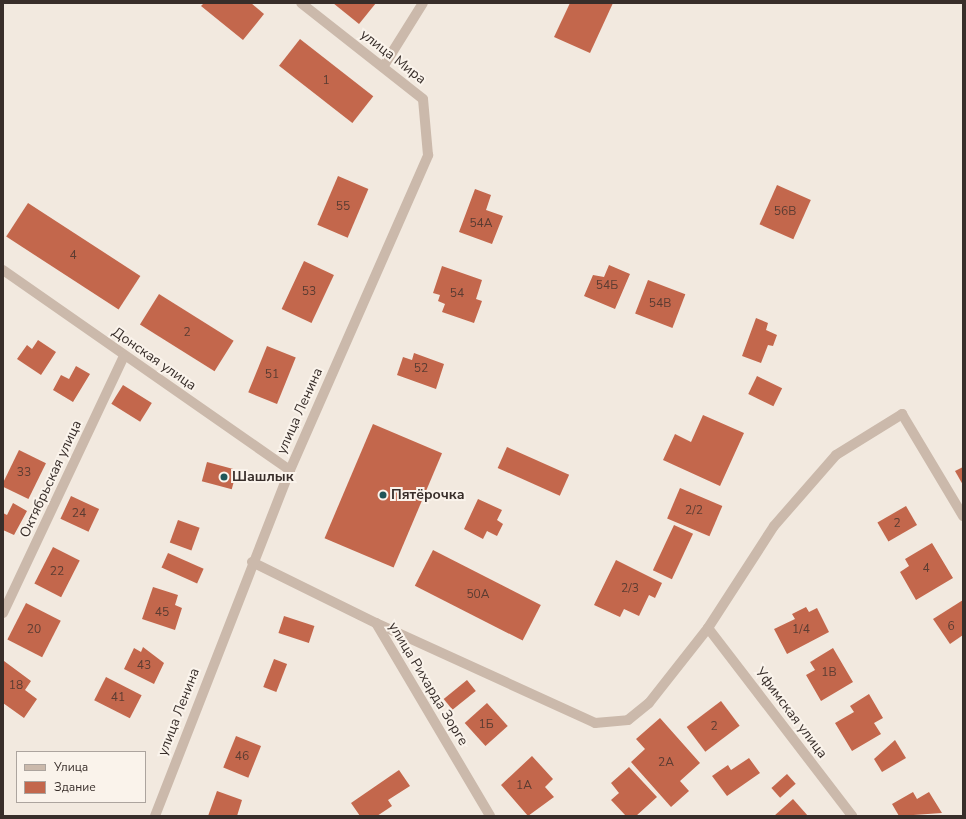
<!DOCTYPE html>
<html>
<head>
<meta charset="utf-8">
<style>
  body { margin:0 }
  #map { position:relative; width:966px; height:819px; overflow:hidden; background:#f2e9df; font-family:"Nunito Sans",sans-serif }
  div>[style] { position:absolute }
  .building>* { inset:0; background:#c3674c; transform-origin:0 0 }
  .minor>* { height:10px; margin:-5px; padding:0 5px; transform-origin:5px; border-radius:5px; background:#cbb9ab }
  .dots>* { width:11px; height:11px; translate:-50% -50%; box-sizing:border-box; border:2px solid #faf3eb; border-radius:50% }
  span { translate:-50% -50%; white-space:nowrap; text-align:center; line-height:1.15; -webkit-text-stroke:4px #faf3eb; paint-order:stroke }
  .number-label { font-size:12px; color:#5b3c32 }
  .number-label span { -webkit-text-stroke-width:0 }
  .street-label { font-size:14px; color:#382e2a }
  .poi-label { font-size:14px; color:#382e2a; font-weight:700 }
  .left { translate:0 -50%; text-align:left }
  .frame { position:absolute; inset:0; border:4px solid #382e2a; pointer-events:none }
  .legend { position:absolute; left:16px; top:751px; width:130px; height:52px; box-sizing:border-box; background:#faf3eb; border:1px solid #aca49e; margin:0; padding:5px 7px; list-style:none; font-size:12px; color:#382e2a }
  .legend li { display:flex; align-items:center; gap:8px; height:20px }
  .legend b { width:20px; border:1px solid #aca49e }
</style>
</head>
<body>
<div id="map">
  <div class="building">
    <i style="clip-path:polygon(204px 3px,251px 3px,264px 14px,243px 40px,201px 6px)"></i>
    <i style="clip-path:polygon(333px 3px,376px 3px,359px 24px)"></i>
    <i style="clip-path:polygon(570px 3px,613px 3px,590px 53px,554px 37px)"></i>
    <i style="left:300px;top:39px;width:93px;height:34px;rotate:38deg"></i>
    <i style="left:338px;top:176px;width:33px;height:53px;rotate:23deg"></i>
    <i style="left:777px;top:185px;width:37px;height:43px;rotate:24deg"></i>
    <i style="clip-path:polygon(475px 189px,491px 195px,486px 210px,503px 216px,492px 244px,459px 232px)"></i>
    <i style="left:28px;top:203px;width:134px;height:40px;rotate:33deg"></i>
    <i style="left:304px;top:261px;width:33px;height:53px;rotate:25deg"></i>
    <i style="clip-path:polygon(609px 265px,630px 274px,615px 309px,584px 296px,593px 275px,604px 277px)"></i>
    <i style="clip-path:polygon(442px 266px,482px 280px,476px 299px,482px 301px,474px 323px,442px 312px,445px 304px,438px 301px,440px 295px,433px 293px)"></i>
    <i style="left:648px;top:280px;width:40px;height:36px;rotate:21deg"></i>
    <i style="left:159px;top:294px;width:88px;height:36px;rotate:32deg"></i>
    <i style="clip-path:polygon(756px 318px,768px 323px,766px 330px,777px 335px,773px 346px,768px 345px,761px 363px,742px 356px)"></i>
    <i style="clip-path:polygon(38px 340px,56px 352px,41px 375px,17px 359px,27px 345px,32px 349px)"></i>
    <i style="left:267px;top:346px;width:31px;height:50px;rotate:22deg"></i>
    <i style="clip-path:polygon(414px 353px,444px 364px,436px 389px,397px 375px,403px 357px,412px 360px)"></i>
    <i style="clip-path:polygon(76px 366px,90px 374px,73px 402px,53px 390px,61px 375px,69px 379px)"></i>
    <i style="left:757px;top:376px;width:28px;height:20px;rotate:26deg"></i>
    <i style="left:123px;top:385px;width:34px;height:22px;rotate:32deg"></i>
    <i style="clip-path:polygon(703px 415px,744px 433px,720px 486px,663px 460px,675px 434px,691px 442px)"></i>
    <i style="left:373px;top:424px;width:75px;height:124px;rotate:23deg"></i>
    <i style="left:507px;top:447px;width:68px;height:23px;rotate:24deg"></i>
    <i style="left:19px;top:450px;width:30px;height:40px;rotate:26deg"></i>
    <i style="left:207px;top:462px;width:31px;height:20px;rotate:15deg"></i>
    <i style="clip-path:polygon(963px 467px,963px 485px,955px 471px)"></i>
    <i style="left:680px;top:488px;width:46px;height:33px;rotate:23deg"></i>
    <i style="left:71px;top:496px;width:31px;height:25px;rotate:25deg"></i>
    <i style="clip-path:polygon(478px 499px,502px 510px,497px 520px,503px 524px,497px 536px,487px 531px,483px 539px,464px 529px)"></i>
    <i style="clip-path:polygon(13px 503px,27px 511px,14px 535px,3px 530px,3px 513px,7px 515px)"></i>
    <i style="left:906px;top:506px;width:22px;height:33px;rotate:60deg"></i>
    <i style="left:178px;top:520px;width:23px;height:24px;rotate:20deg"></i>
    <i style="left:674px;top:525px;width:21px;height:50px;rotate:25deg"></i>
    <i style="clip-path:polygon(932px 543px,953px 578px,916px 600px,900px 572px,909px 566px,905px 559px)"></i>
    <i style="left:53px;top:547px;width:30px;height:41px;rotate:27deg"></i>
    <i style="left:433px;top:550px;width:121px;height:40px;rotate:27deg"></i>
    <i style="left:168px;top:553px;width:39px;height:16px;rotate:24deg"></i>
    <i style="clip-path:polygon(616px 560px,662px 583px,655px 598px,649px 595px,639px 616px,624px 609px,620px 617px,594px 605px)"></i>
    <i style="clip-path:polygon(153px 587px,178px 595px,175px 605px,182px 608px,175px 630px,142px 619px)"></i>
    <i style="clip-path:polygon(963px 600px,963px 635px,950px 644px,933px 619px)"></i>
    <i style="left:26px;top:603px;width:39px;height:41px;rotate:27deg"></i>
    <i style="clip-path:polygon(806px 607px,809px 612px,817px 608px,829px 632px,787px 654px,774px 629px,795px 619px,792px 614px)"></i>
    <i style="left:284px;top:616px;width:32px;height:18px;rotate:18deg"></i>
    <i style="clip-path:polygon(143px 647px,164px 663px,154px 684px,124px 669px,134px 648px,141px 652px)"></i>
    <i style="clip-path:polygon(833px 648px,853px 682px,821px 701px,806px 675px,815px 670px,810px 662px)"></i>
    <i style="left:274px;top:659px;width:14px;height:30px;rotate:21deg"></i>
    <i style="clip-path:polygon(4px 661px,31px 681px,25px 690px,37px 699px,24px 718px,3px 703px)"></i>
    <i style="left:106px;top:677px;width:40px;height:26px;rotate:27deg"></i>
    <i style="left:467px;top:680px;width:14px;height:30px;rotate:51deg"></i>
    <i style="clip-path:polygon(869px 694px,883px 718px,874px 723px,881px 734px,852px 751px,835px 723px,854px 712px,850px 706px)"></i>
    <i style="left:721px;top:701px;width:31px;height:43px;rotate:53deg"></i>
    <i style="left:487px;top:703px;width:31px;height:30px;rotate:48deg"></i>
    <i style="clip-path:polygon(660px 718px,700px 763px,680px 781px,689px 791px,671px 807px,631px 762px,645px 749px,636px 739px)"></i>
    <i style="left:236px;top:736px;width:27px;height:34px;rotate:22deg"></i>
    <i style="clip-path:polygon(895px 740px,906px 758px,882px 772px,874px 759px)"></i>
    <i style="clip-path:polygon(532px 756px,553px 779px,545px 787px,554px 797px,528px 816px,501px 785px)"></i>
    <i style="clip-path:polygon(749px 758px,760px 773px,727px 796px,712px 776px,728px 765px,731px 770px)"></i>
    <i style="clip-path:polygon(629px 767px,657px 797px,636px 816px,626px 816px,611px 800px,619px 793px,611px 783px)"></i>
    <i style="clip-path:polygon(399px 770px,410px 786px,388px 800px,392px 806px,377px 816px,360px 816px,351px 803px)"></i>
    <i style="left:787px;top:774px;width:13px;height:21px;rotate:48deg"></i>
    <i style="clip-path:polygon(217px 791px,242px 800px,237px 816px,208px 816px)"></i>
    <i style="clip-path:polygon(913px 792px,917px 799px,929px 792px,942px 813px,899px 816px,892px 804px)"></i>
    <i style="clip-path:polygon(793px 799px,808px 816px,774px 816px)"></i>
  </div>
  <div class="minor">
    <i style="left:383px;top:67px;width:75px;rotate:-58deg"></i>
    <i style="left:3px;top:270px;width:350px;rotate:34.9deg"></i>
    <i style="left:252px;top:562px;width:138px;rotate:26.2deg"></i>
    <i style="left:376px;top:623px;width:224px;rotate:59.4deg"></i>
    <i style="left:3px;top:613px;width:284px;rotate:-64.8deg"></i>
    <i style="left:376px;top:623px;width:241px;rotate:24.5deg"></i>
    <i style="left:595px;top:723px;width:33px;rotate:-5deg"></i>
    <i style="left:628px;top:720px;width:27px;rotate:-39deg"></i>
    <i style="left:649px;top:703px;width:95px;rotate:-51.8deg"></i>
    <i style="left:708px;top:628px;width:121px;rotate:-57.1deg"></i>
    <i style="left:774px;top:526px;width:94px;rotate:-48.9deg"></i>
    <i style="left:836px;top:455px;width:78px;rotate:-31.8deg"></i>
    <i style="left:902px;top:414px;width:119px;rotate:59.1deg"></i>
    <i style="left:708px;top:628px;width:237px;rotate:52.5deg"></i>
    <i style="left:155px;top:816px;width:371px;rotate:-68.7deg"></i>
    <i style="left:290px;top:470px;width:344px;rotate:-66.3deg"></i>
    <i style="left:428px;top:155px;width:56px;rotate:-95.1deg"></i>
    <i style="left:423px;top:99px;width:155px;rotate:-141.8deg"></i>
  </div>
  <div class="dots">
    <i style="left:224px;top:477px;background:#205659"></i>
    <i style="left:383px;top:495px;background:#205659"></i>
  </div>
  <div class="number-label">
    <span style="left:326px;top:81px">1</span>
    <span style="left:343px;top:207px">55</span>
    <span style="left:785px;top:212px">56В</span>
    <span style="left:481px;top:224px">54А</span>
    <span style="left:73px;top:256px">4</span>
    <span style="left:607px;top:286px">54Б</span>
    <span style="left:309px;top:292px">53</span>
    <span style="left:457px;top:294px">54</span>
    <span style="left:660px;top:304px">54В</span>
    <span style="left:187px;top:333px">2</span>
    <span style="left:421px;top:369px">52</span>
    <span style="left:272px;top:375px">51</span>
    <span style="left:24px;top:473px">33</span>
    <span style="left:694px;top:511px">2/2</span>
    <span style="left:79px;top:514px">24</span>
    <span style="left:897px;top:524px">2</span>
    <span style="left:926px;top:569px">4</span>
    <span style="left:57px;top:572px">22</span>
    <span style="left:630px;top:589px">2/3</span>
    <span style="left:478px;top:595px">50А</span>
    <span style="left:162px;top:613px">45</span>
    <span style="left:951px;top:627px">6</span>
    <span style="left:34px;top:630px">20</span>
    <span style="left:801px;top:630px">1/4</span>
    <span style="left:144px;top:666px">43</span>
    <span style="left:829px;top:673px">1В</span>
    <span style="left:16px;top:686px">18</span>
    <span style="left:118px;top:698px">41</span>
    <span style="left:486px;top:725px">1Б</span>
    <span style="left:714px;top:727px">2</span>
    <span style="left:242px;top:757px">46</span>
    <span style="left:666px;top:763px">2А</span>
    <span style="left:524px;top:786px">1А</span>
  </div>
  <div class="street-label">
    <span style="left:393px;top:57px;rotate:38deg">улица Мира</span>
    <span style="left:154px;top:359px;rotate:35deg">Донская улица</span>
    <span style="left:300px;top:411px;rotate:-66deg">улица Ленина</span>
    <span style="left:51px;top:479px;rotate:-65deg">Октябрьская улица</span>
    <span style="left:428px;top:684px;rotate:59deg">улица Рихарда Зорге</span>
    <span style="left:179px;top:712px;rotate:-69deg">улица Ленина</span>
    <span style="left:791px;top:713px;rotate:53deg">Уфимская улица</span>
  </div>
  <div class="poi-label">
    <span class="left" style="left:232px;top:477px">Шашлык</span>
    <span class="left" style="left:391px;top:495px">Пятёрочка</span>
  </div>
  <div class="frame"></div>
  <ul class="legend">
  <li><b style="height:5px;background:#cbb9ab"></b>Улица</li>
  <li><b style="height:11px;background:#c3674c"></b>Здание</li>
  </ul>
</div>
</body>
</html>
